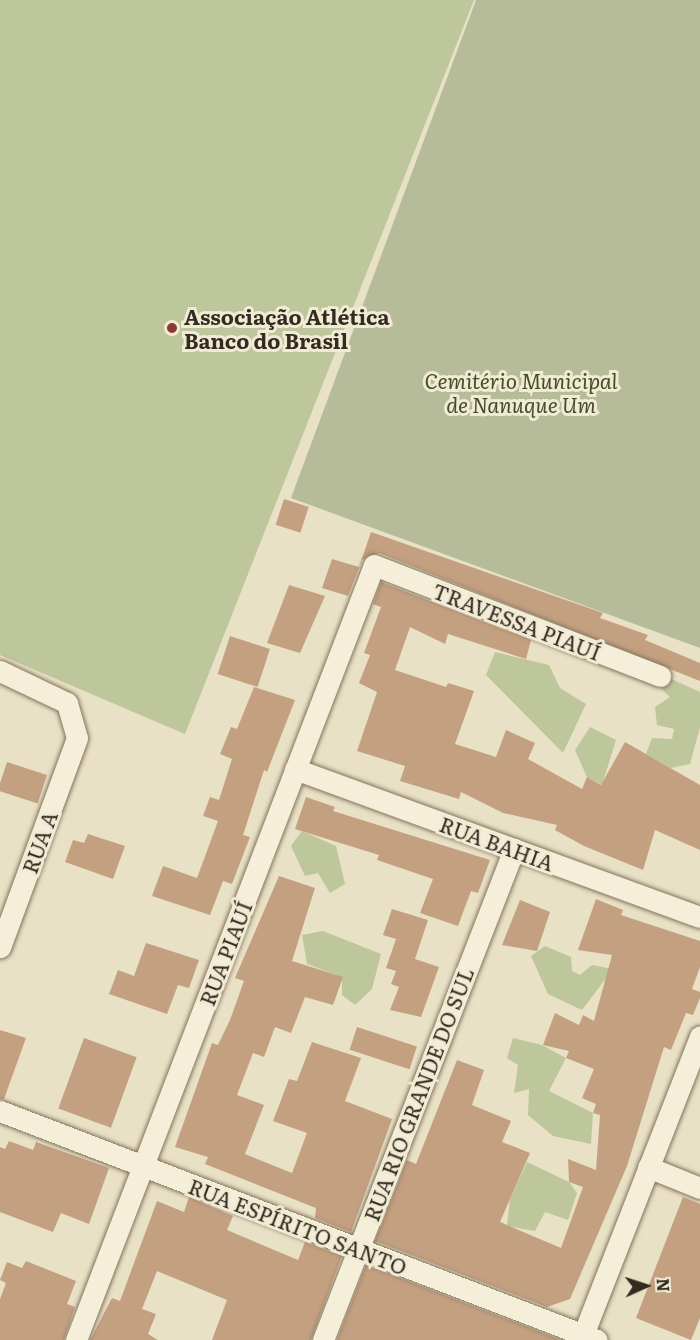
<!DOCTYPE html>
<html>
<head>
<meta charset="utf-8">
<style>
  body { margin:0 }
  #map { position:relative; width:700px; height:1340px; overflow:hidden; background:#e9e1c6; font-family:Literata,serif }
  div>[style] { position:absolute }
  .green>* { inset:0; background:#bec69b }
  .cemetery>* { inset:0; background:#b6bc9a }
  .building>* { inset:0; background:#c3a080; transform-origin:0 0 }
  .roads { filter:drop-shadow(0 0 2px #83745e) drop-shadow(0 0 2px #83745e) }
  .minor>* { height:21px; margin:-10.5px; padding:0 10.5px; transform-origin:10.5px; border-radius:10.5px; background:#f5eed9 }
  .dots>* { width:16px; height:16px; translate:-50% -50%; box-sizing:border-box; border:3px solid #f1ebd5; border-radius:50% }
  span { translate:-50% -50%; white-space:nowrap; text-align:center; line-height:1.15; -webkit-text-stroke:6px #f1ebd5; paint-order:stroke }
  .poi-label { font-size:21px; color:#342b20; font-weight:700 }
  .left { translate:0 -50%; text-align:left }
  .park-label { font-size:21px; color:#434f29; font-style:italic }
  .street-label { font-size:21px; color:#342b20 }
  .north { position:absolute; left:616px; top:1256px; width:60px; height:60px; -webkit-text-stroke:4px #f1ebd5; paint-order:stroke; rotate:87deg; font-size:16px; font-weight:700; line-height:24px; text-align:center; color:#342b20 }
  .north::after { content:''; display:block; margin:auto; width:21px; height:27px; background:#342b20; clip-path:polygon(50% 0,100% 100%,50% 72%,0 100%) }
</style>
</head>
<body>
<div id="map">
  <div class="green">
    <i style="clip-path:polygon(0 0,474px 0,185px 734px,0 655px)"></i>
    <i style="clip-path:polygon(495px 652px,549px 665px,560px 688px,586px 704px,563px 753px,486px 675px)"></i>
    <i style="clip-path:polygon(665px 676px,700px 692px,700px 727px,690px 764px,671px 768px,646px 754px,652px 738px,672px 739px,674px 729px,657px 725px,655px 707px,670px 697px,656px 684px)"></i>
    <i style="clip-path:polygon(590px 727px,616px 740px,602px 785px,587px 777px,575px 750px)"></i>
    <i style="clip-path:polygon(302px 831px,336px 846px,345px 884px,330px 893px,318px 873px,305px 876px,291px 846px)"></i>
    <i style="clip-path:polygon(323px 931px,381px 954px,372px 989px,355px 1005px,342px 995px,342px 977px,307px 964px,302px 935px)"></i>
    <i style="clip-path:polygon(545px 946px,571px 957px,572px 971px,580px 975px,592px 965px,613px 969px,582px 1010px,548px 994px,531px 956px)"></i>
    <i style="clip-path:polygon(513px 1038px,542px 1045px,566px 1058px,549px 1091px,593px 1113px,591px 1144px,553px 1136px,528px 1115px,529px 1089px,514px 1093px,518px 1065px,507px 1058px)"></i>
    <i style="clip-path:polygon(527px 1162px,569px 1182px,577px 1193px,568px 1220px,545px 1212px,535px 1231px,507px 1226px,510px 1199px)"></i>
  </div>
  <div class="cemetery">
    <i style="clip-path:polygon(476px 0,700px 0,700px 648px,291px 498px)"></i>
  </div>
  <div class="building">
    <i style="left:284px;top:499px;width:26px;height:27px;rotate:18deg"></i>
    <i style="clip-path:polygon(371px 532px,603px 613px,600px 618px,648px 635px,645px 640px,700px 663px,700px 681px,379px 553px,362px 560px,348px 596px,322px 588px,332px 559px,359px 567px)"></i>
    <i style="clip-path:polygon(381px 582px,531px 640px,526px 659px,448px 634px,445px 644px,410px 627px,395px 670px,446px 687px,448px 683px,474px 691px,455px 744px,496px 757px,506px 730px,535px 743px,528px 759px,582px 789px,587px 777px,601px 785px,625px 742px,700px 785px,700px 850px,655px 830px,643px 870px,584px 846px,555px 830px,557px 825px,503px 813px,461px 792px,459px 799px,400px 781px,405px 766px,357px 751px,377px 692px,359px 683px,370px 655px,364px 653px,381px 607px,373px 604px)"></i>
    <i style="clip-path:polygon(289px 585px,325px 596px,300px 653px,267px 643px)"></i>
    <i style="left:230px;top:636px;width:42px;height:40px;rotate:18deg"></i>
    <i style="clip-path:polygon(254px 687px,295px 700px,267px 772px,264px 770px,243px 835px,250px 837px,232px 884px,223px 881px,210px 915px,152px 896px,163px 866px,197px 878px,218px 821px,203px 816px,210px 797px,219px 800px,232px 759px,220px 754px,231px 727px,237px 729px)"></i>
    <i style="left:7px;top:762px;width:42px;height:30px;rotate:18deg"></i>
    <i style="clip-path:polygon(306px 797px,335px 807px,333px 811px,490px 860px,478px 893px,471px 891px,458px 926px,420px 913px,433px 879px,377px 860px,379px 855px,295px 829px)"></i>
    <i style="clip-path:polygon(88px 834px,125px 846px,113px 879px,65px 862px,73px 840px,84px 843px)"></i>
    <i style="clip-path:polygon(279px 876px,315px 888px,292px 961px,343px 977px,333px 1005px,305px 997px,291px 1033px,275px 1027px,264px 1057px,253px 1053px,237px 1095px,264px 1105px,245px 1154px,292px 1173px,307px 1133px,273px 1121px,289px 1079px,297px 1081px,312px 1042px,361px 1058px,345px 1101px,392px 1119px,351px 1232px,315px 1218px,316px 1208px,205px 1164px,208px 1157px,175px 1147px,212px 1043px,218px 1045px,230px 1020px,244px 981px,235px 978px)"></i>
    <i style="clip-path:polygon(596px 899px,623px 910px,621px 915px,700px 941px,700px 967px,692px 989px,700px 992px,700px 998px,693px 1015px,686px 1013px,671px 1050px,664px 1047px,627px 1166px,570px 1299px,547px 1307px,375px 1241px,407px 1160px,416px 1164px,457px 1060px,484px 1070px,472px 1105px,511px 1121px,502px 1142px,530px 1153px,500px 1222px,561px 1248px,583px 1187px,569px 1182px,568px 1159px,596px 1170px,600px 1115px,593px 1113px,596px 1104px,582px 1098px,594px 1069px,566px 1058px,569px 1051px,543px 1045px,555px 1013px,579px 1025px,583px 1015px,594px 1021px,612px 955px,578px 950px)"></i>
    <i style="clip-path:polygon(520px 900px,550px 912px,537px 951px,502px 945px)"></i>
    <i style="clip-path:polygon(392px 909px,428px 920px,415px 959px,439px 967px,421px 1017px,390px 1010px,399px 987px,391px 984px,396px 971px,386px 968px,396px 939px,383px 935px)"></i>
    <i style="clip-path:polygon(146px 943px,199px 960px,189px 988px,178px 985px,167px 1014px,109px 994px,118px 970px,134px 976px)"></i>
    <i style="left:357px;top:1027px;width:63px;height:24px;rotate:18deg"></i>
    <i style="clip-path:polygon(0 1030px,26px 1038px,4px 1099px,0 1099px)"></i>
    <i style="left:84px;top:1038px;width:56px;height:75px;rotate:20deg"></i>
    <i style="clip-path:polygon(9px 1141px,33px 1150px,36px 1142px,109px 1168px,89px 1224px,61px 1213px,53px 1232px,0 1212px,0 1147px,5px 1149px)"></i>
    <i style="clip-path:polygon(189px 1197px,233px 1216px,227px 1230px,298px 1260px,305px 1242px,342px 1256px,311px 1340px,212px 1340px,227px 1300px,157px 1271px,142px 1309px,156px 1314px,148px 1334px,158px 1340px,90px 1340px,112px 1298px,120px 1301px,157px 1201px,184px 1212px)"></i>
    <i style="clip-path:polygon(683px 1197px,700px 1204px,700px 1318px,691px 1340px,636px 1318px)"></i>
    <i style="clip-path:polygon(26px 1261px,76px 1281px,67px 1304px,75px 1307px,64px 1340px,0 1340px,0 1299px,6px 1283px,0 1280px,7px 1262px,22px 1268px)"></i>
    <i style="clip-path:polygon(366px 1265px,561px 1340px,337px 1340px)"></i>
  </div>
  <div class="roads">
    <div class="minor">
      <i style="left:0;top:671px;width:74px;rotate:25.5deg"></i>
      <i style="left:67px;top:703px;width:36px;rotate:74deg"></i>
      <i style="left:77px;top:738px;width:223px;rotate:110.2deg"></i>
      <i style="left:295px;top:769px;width:431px;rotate:20.1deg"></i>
      <i style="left:0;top:1111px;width:639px;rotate:20.99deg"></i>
      <i style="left:648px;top:1167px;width:56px;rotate:22deg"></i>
      <i style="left:76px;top:1340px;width:830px;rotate:-68.97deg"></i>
      <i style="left:374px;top:565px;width:307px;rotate:21.2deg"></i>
      <i style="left:323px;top:1340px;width:527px;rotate:-68.74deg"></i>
      <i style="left:581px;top:1340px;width:326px;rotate:-68.6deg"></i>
    </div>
  </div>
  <div class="dots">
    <i style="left:172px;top:328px;background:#8b3a35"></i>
  </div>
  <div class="poi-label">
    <span class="left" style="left:184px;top:328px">Associação Atlética<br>Banco do Brasil</span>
  </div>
  <div class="park-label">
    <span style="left:521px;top:392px">Cemitério Municipal<br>de Nanuque Um</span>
  </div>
  <div class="street-label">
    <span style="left:517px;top:621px;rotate:21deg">TRAVESSA PIAUÍ</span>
    <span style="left:39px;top:842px;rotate:-70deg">RUA A</span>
    <span style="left:497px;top:843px;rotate:20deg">RUA BAHIA</span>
    <span style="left:225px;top:953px;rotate:-69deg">RUA PIAUÍ</span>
    <span style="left:418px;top:1094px;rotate:-69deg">RUA RIO GRANDE DO SUL</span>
    <span style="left:298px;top:1226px;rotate:21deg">RUA ESPÍRITO SANTO</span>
  </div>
  <div class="north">N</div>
</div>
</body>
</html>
